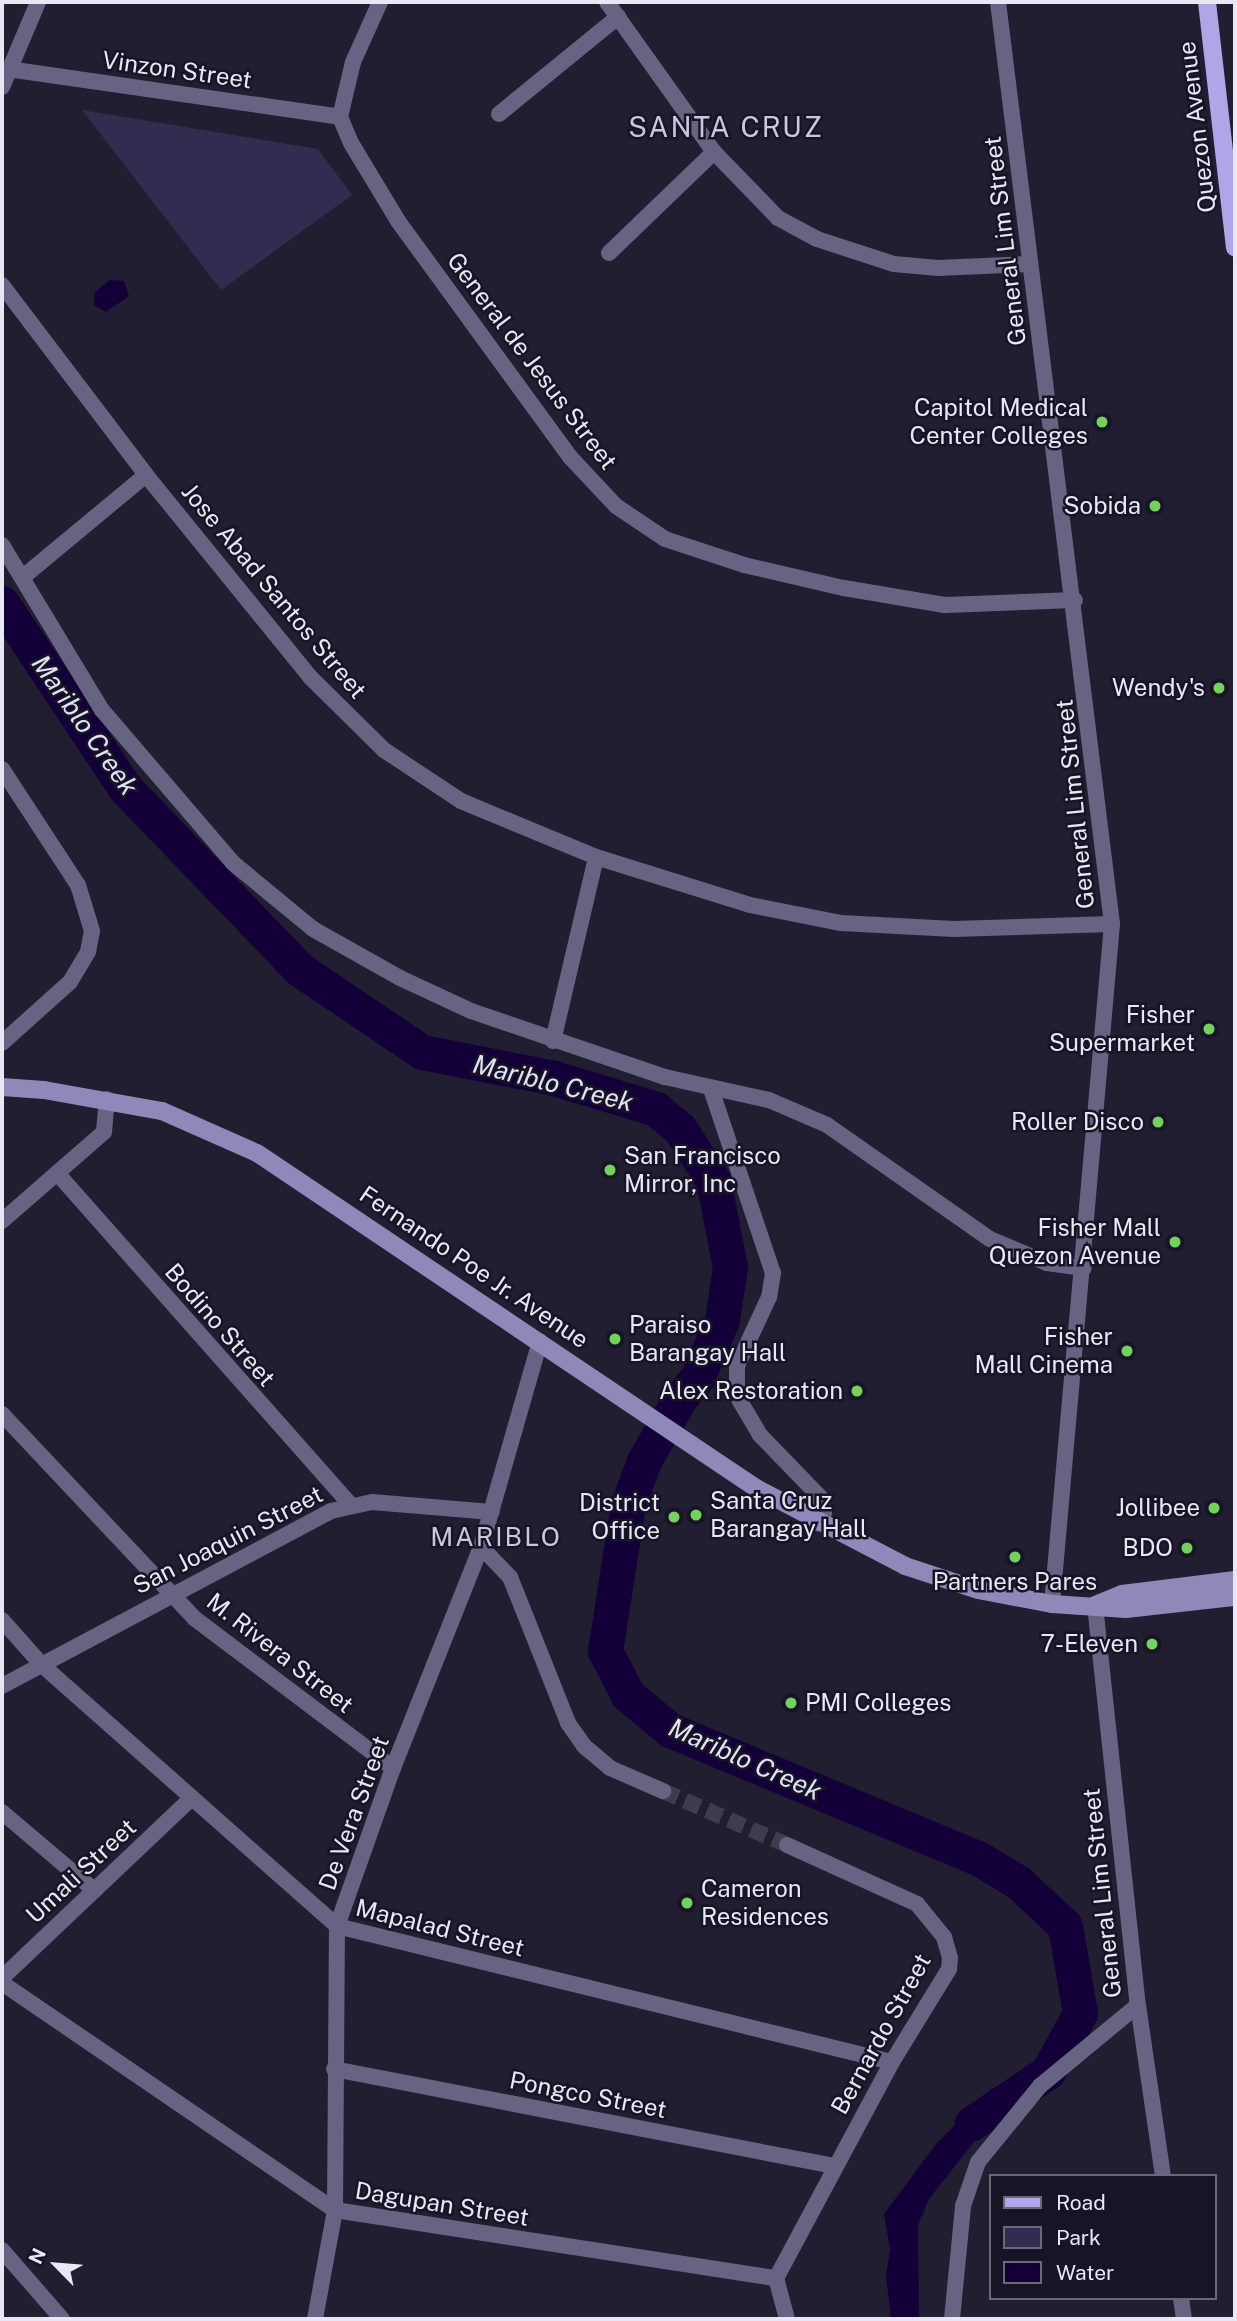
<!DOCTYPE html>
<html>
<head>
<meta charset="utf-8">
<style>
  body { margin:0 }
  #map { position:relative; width:1237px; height:2321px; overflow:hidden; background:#201e30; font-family:"Public Sans",sans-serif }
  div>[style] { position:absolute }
  .green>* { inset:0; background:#322c51 }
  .water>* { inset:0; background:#130039 }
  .river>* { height:35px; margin:-17.5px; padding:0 17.5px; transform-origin:17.5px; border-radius:17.5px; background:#130039 }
  .minor-tunnel>* { height:16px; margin-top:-8px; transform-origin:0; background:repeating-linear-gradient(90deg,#3e3c4d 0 16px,transparent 0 24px) }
  .minor>* { height:16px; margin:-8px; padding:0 8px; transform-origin:8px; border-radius:8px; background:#676382 }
  .secondary>* { height:18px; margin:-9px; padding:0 9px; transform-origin:9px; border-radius:9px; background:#8f89ba }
  .primary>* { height:18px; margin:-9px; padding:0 9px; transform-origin:9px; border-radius:9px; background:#aea6e6 }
  .dots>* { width:19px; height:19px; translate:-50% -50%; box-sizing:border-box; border:4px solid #171426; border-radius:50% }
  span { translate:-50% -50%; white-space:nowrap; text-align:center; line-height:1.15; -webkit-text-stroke:5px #171426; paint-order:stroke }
  .street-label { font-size:24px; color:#e8e7f4 }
  .poi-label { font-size:24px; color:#e8e7f4 }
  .right { translate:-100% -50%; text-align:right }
  .left { translate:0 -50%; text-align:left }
  .water-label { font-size:26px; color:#e3e1f5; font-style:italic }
  .neighbourhood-label { font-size:26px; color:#c9c7e0; letter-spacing:2px }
  .quarter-label { font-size:28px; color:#c9c7e0; letter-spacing:2px }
  .frame { position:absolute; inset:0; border:4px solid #e8e7f4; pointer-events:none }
  .legend { position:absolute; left:989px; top:2174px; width:228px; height:126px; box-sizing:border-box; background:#171426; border:2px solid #6b6878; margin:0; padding:9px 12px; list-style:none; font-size:21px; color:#e8e7f4 }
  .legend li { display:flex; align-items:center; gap:14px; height:35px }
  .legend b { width:35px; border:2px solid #6b6878 }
  .north { position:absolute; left:21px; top:2230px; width:70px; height:70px; -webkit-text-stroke:5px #171426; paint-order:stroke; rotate:295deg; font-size:19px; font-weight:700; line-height:28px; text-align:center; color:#e8e7f4 }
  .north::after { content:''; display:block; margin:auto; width:24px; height:32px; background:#e8e7f4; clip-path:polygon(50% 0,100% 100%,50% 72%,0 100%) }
</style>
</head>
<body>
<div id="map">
  <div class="green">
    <i style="clip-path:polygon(82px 110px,318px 149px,352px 195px,221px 290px)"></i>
  </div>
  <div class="water">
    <i style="clip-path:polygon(110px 280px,124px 281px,129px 296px,106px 312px,94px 305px,95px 292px)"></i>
    <i style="clip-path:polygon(992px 2088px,1015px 2098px,985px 2128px,929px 2199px,918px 2225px,919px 2319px,891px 2319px,886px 2276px,890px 2249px,884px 2214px,936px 2144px)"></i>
  </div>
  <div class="river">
    <i style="left:2px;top:603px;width:222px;rotate:56.4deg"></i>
    <i style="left:125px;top:788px;width:251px;rotate:46.1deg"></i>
    <i style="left:299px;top:969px;width:148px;rotate:34deg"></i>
    <i style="left:422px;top:1052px;width:135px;rotate:11.1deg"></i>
    <i style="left:554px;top:1078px;width:107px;rotate:16.9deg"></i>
    <i style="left:656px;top:1109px;width:31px;rotate:40deg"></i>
    <i style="left:680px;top:1129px;width:61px;rotate:57.1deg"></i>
    <i style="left:713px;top:1180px;width:89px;rotate:78.9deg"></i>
    <i style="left:730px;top:1267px;width:54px;rotate:98.6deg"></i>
    <i style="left:722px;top:1320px;width:63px;rotate:113.3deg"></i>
    <i style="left:697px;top:1378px;width:26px;rotate:130deg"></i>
    <i style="left:680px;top:1398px;width:73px;rotate:119.7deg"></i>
    <i style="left:644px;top:1461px;width:46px;rotate:110.4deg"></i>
    <i style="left:628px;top:1504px;width:149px;rotate:98.9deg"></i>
    <i style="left:605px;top:1651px;width:50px;rotate:62.4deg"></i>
    <i style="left:628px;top:1695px;width:55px;rotate:39.8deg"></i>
    <i style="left:670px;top:1730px;width:334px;rotate:22.6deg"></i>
    <i style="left:978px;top:1858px;width:47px;rotate:31deg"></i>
    <i style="left:1018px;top:1882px;width:64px;rotate:43.1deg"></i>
    <i style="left:1065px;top:1926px;width:88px;rotate:80.2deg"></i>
    <i style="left:1080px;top:2013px;width:67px;rotate:118.5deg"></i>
    <i style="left:1048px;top:2072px;width:92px;rotate:146.1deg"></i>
  </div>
  <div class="minor-tunnel">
    <i style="left:663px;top:1791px;width:135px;rotate:23.5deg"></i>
  </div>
  <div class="minor">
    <i style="left:380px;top:2px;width:66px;rotate:114.2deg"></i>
    <i style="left:353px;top:62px;width:57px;rotate:103.3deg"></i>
    <i style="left:340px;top:117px;width:28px;rotate:67deg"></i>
    <i style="left:351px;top:143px;width:91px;rotate:58.9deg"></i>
    <i style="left:398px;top:221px;width:293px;rotate:53.9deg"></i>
    <i style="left:571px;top:458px;width:66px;rotate:46.8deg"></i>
    <i style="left:616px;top:506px;width:59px;rotate:34deg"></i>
    <i style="left:665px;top:539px;width:83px;rotate:18.2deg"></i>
    <i style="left:744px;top:565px;width:103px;rotate:13deg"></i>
    <i style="left:844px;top:588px;width:102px;rotate:9.6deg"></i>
    <i style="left:945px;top:605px;width:130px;rotate:-2.2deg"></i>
    <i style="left:607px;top:2px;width:184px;rotate:54.5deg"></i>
    <i style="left:714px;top:152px;width:92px;rotate:45.9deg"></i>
    <i style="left:778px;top:218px;width:44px;rotate:28.3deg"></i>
    <i style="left:817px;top:239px;width:81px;rotate:18deg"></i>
    <i style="left:894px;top:264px;width:44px;rotate:5.2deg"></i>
    <i style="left:938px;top:268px;width:92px;rotate:-2.5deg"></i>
    <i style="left:998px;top:2px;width:929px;rotate:82.95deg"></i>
    <i style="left:1112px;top:924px;width:683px;rotate:95.04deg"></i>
    <i style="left:8px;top:69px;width:335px;rotate:8.2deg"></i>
    <i style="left:2px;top:87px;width:92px;rotate:-67deg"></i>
    <i style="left:499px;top:114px;width:154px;rotate:-39.2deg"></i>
    <i style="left:609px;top:253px;width:146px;rotate:-43.9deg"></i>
    <i style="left:2px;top:285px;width:238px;rotate:52.8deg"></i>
    <i style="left:146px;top:475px;width:260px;rotate:50.9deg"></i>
    <i style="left:310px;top:677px;width:104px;rotate:44.6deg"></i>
    <i style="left:384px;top:750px;width:92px;rotate:33.5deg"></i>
    <i style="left:461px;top:801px;width:146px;rotate:22.5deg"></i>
    <i style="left:596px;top:857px;width:161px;rotate:17.3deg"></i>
    <i style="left:750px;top:905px;width:93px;rotate:11.2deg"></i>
    <i style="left:841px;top:923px;width:113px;rotate:3deg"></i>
    <i style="left:954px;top:929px;width:158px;rotate:-1.8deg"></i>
    <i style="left:2px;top:545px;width:193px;rotate:58.8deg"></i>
    <i style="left:102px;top:710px;width:201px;rotate:49.4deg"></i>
    <i style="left:233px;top:863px;width:104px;rotate:39.5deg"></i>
    <i style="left:313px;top:929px;width:100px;rotate:29.4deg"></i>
    <i style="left:400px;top:978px;width:78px;rotate:24.9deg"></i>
    <i style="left:471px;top:1011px;width:205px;rotate:18.8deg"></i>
    <i style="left:665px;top:1077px;width:107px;rotate:12.5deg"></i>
    <i style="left:769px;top:1100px;width:63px;rotate:23.3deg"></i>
    <i style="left:827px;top:1125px;width:199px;rotate:35deg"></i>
    <i style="left:990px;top:1239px;width:62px;rotate:22.8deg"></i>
    <i style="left:1047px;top:1263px;width:37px;rotate:8deg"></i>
    <i style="left:23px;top:577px;width:160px;rotate:-39.7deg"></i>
    <i style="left:2px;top:769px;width:139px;rotate:56.8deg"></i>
    <i style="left:78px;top:885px;width:48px;rotate:73.1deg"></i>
    <i style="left:92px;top:931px;width:21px;rotate:101deg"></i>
    <i style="left:88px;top:952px;width:35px;rotate:121deg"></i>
    <i style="left:70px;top:982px;width:91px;rotate:138.1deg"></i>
    <i style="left:553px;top:1041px;width:189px;rotate:-76.8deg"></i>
    <i style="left:711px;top:1089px;width:194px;rotate:71.4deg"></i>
    <i style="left:773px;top:1273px;width:24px;rotate:99deg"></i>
    <i style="left:769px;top:1297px;width:76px;rotate:114.9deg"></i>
    <i style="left:737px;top:1366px;width:30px;rotate:90deg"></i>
    <i style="left:737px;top:1396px;width:45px;rotate:59.5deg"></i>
    <i style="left:760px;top:1435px;width:86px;rotate:45.9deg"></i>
    <i style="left:820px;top:1497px;width:16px;rotate:75deg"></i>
    <i style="left:824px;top:1512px;width:13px;rotate:119deg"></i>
    <i style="left:57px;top:1173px;width:443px;rotate:48.5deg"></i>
    <i style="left:2px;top:1221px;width:135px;rotate:-41.1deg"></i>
    <i style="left:104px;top:1132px;width:33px;rotate:-85deg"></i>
    <i style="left:2px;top:1414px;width:280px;rotate:46.7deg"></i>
    <i style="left:194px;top:1618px;width:249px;rotate:37deg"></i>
    <i style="left:481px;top:1547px;width:42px;rotate:46deg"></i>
    <i style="left:510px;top:1577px;width:157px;rotate:68.3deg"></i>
    <i style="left:568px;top:1723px;width:28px;rotate:55deg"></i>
    <i style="left:584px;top:1746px;width:34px;rotate:40deg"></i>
    <i style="left:610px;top:1768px;width:58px;rotate:23.5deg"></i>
    <i style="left:1095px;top:1605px;width:402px;rotate:83.9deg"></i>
    <i style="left:1138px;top:2005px;width:173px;rotate:81.7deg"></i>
    <i style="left:2px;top:1620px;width:60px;rotate:48.4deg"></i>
    <i style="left:42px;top:1665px;width:394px;rotate:41.5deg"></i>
    <i style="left:337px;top:1926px;width:571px;rotate:13.77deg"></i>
    <i style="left:2px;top:1686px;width:373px;rotate:-28deg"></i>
    <i style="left:331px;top:1511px;width:42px;rotate:-12.4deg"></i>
    <i style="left:372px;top:1502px;width:120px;rotate:4.8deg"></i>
    <i style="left:2px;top:1812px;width:121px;rotate:40.3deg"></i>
    <i style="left:787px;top:1845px;width:143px;rotate:24.4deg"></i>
    <i style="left:917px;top:1904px;width:43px;rotate:50.7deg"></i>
    <i style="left:944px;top:1937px;width:22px;rotate:74deg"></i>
    <i style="left:950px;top:1958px;width:11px;rotate:95deg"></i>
    <i style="left:949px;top:1969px;width:109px;rotate:121.5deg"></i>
    <i style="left:892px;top:2062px;width:245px;rotate:118.2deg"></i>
    <i style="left:776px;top:2278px;width:42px;rotate:75deg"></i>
    <i style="left:2px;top:1978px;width:262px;rotate:-43.5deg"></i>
    <i style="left:2px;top:1983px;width:403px;rotate:34.3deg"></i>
    <i style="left:335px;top:2210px;width:446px;rotate:8.8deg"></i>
    <i style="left:334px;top:2069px;width:509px;rotate:10.98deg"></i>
    <i style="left:2px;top:2250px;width:91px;rotate:49deg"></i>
    <i style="left:1181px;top:2298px;width:21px;rotate:82deg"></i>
    <i style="left:315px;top:2319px;width:111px;rotate:-79.6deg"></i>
    <i style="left:335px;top:2210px;width:284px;rotate:-89.6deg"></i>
    <i style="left:337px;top:1926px;width:168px;rotate:-70.5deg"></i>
    <i style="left:393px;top:1768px;width:238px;rotate:-68.3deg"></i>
    <i style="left:481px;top:1547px;width:214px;rotate:-74deg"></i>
    <i style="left:952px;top:2319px;width:114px;rotate:-84.4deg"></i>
    <i style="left:963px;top:2206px;width:46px;rotate:-71.2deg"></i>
    <i style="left:978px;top:2162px;width:98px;rotate:-50.8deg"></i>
    <i style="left:1040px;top:2086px;width:127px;rotate:-39.6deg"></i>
  </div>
  <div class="secondary">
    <i style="left:2px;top:1087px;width:42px;rotate:4.1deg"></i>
    <i style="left:44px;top:1090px;width:120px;rotate:10.1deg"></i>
    <i style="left:162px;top:1111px;width:104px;rotate:23.9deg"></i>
    <i style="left:257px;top:1153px;width:601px;rotate:33.88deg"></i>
    <i style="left:756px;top:1488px;width:168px;rotate:27.6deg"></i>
    <i style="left:905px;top:1566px;width:77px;rotate:18.2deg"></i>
    <i style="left:978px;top:1590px;width:75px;rotate:10.7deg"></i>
    <i style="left:1052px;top:1604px;width:74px;rotate:3.9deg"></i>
    <i style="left:1126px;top:1609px;width:110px;rotate:-6.3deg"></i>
    <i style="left:1095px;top:1605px;width:29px;rotate:-22deg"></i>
    <i style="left:1122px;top:1594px;width:114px;rotate:-7.1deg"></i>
  </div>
  <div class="primary">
    <i style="left:1207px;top:2px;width:247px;rotate:83.5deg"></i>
  </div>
  <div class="dots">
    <i style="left:1102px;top:422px;background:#74d25c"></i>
    <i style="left:1155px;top:506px;background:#74d25c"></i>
    <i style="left:1219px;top:688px;background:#74d25c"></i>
    <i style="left:1209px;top:1029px;background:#74d25c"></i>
    <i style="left:1158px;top:1122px;background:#74d25c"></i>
    <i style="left:610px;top:1170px;background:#74d25c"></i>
    <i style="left:1175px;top:1242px;background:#74d25c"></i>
    <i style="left:615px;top:1339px;background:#74d25c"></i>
    <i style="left:1127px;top:1351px;background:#74d25c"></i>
    <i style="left:857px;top:1391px;background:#74d25c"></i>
    <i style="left:1214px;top:1508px;background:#74d25c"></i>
    <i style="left:696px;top:1515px;background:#74d25c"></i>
    <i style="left:674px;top:1517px;background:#74d25c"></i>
    <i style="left:1187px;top:1548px;background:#74d25c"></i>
    <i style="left:1015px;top:1557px;background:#74d25c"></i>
    <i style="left:1152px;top:1644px;background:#74d25c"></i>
    <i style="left:791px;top:1703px;background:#74d25c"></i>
    <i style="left:687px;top:1903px;background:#74d25c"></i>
  </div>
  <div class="street-label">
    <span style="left:177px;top:70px;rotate:8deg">Vinzon Street</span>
    <span style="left:1197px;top:127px;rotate:-97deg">Quezon Avenue</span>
    <span style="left:1005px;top:241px;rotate:-97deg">General Lim Street</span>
    <span style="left:532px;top:361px;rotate:53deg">General de Jesus Street</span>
    <span style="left:274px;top:591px;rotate:50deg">Jose Abad Santos Street</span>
    <span style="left:1075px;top:804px;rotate:-96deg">General Lim Street</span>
    <span style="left:474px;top:1267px;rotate:34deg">Fernando Poe Jr. Avenue</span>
    <span style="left:220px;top:1325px;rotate:49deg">Bodino Street</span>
    <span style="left:228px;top:1540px;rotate:-27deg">San Joaquin Street</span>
    <span style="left:280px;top:1653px;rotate:38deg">M. Rivera Street</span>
    <span style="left:354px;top:1813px;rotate:-70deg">De Vera Street</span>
    <span style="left:81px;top:1871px;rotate:-43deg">Umali Street</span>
    <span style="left:1102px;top:1893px;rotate:-96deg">General Lim Street</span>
    <span style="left:440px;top:1928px;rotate:14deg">Mapalad Street</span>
    <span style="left:881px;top:2034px;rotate:-61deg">Bernardo Street</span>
    <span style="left:588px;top:2095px;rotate:11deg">Pongco Street</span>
    <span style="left:442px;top:2204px;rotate:9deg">Dagupan Street</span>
  </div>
  <div class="poi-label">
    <span class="right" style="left:1088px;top:422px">Capitol Medical<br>Center Colleges</span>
    <span class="right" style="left:1141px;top:506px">Sobida</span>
    <span class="right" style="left:1205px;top:688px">Wendy's</span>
    <span class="right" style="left:1195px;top:1029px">Fisher<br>Supermarket</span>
    <span class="right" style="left:1144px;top:1122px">Roller Disco</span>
    <span class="left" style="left:624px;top:1170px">San Francisco<br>Mirror, Inc</span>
    <span class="right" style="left:1161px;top:1242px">Fisher Mall<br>Quezon Avenue</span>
    <span class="left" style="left:629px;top:1339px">Paraiso<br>Barangay Hall</span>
    <span class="right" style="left:1113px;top:1351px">Fisher<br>Mall Cinema</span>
    <span class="right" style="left:843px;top:1391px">Alex Restoration</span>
    <span class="left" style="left:710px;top:1515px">Santa Cruz<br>Barangay Hall</span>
    <span class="right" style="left:660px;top:1517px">District<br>Office</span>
    <span class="right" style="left:1200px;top:1508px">Jollibee</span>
    <span class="right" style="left:1173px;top:1548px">BDO</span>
    <span style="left:1015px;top:1582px">Partners Pares</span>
    <span class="right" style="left:1138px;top:1644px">7-Eleven</span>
    <span class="left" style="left:805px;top:1703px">PMI Colleges</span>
    <span class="left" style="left:701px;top:1903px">Cameron<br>Residences</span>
  </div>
  <div class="water-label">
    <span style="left:85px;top:725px;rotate:55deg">Mariblo Creek</span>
    <span style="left:553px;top:1083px;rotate:14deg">Mariblo Creek</span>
    <span style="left:745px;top:1759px;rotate:24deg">Mariblo Creek</span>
  </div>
  <div class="neighbourhood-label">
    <span style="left:496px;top:1537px">MARIBLO</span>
  </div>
  <div class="quarter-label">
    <span style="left:726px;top:127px">SANTA CRUZ</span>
  </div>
  <div class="frame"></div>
  <ul class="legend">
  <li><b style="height:9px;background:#aea6e6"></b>Road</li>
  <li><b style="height:19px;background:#322c51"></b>Park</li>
  <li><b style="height:19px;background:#130039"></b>Water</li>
  </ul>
  <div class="north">N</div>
</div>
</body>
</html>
